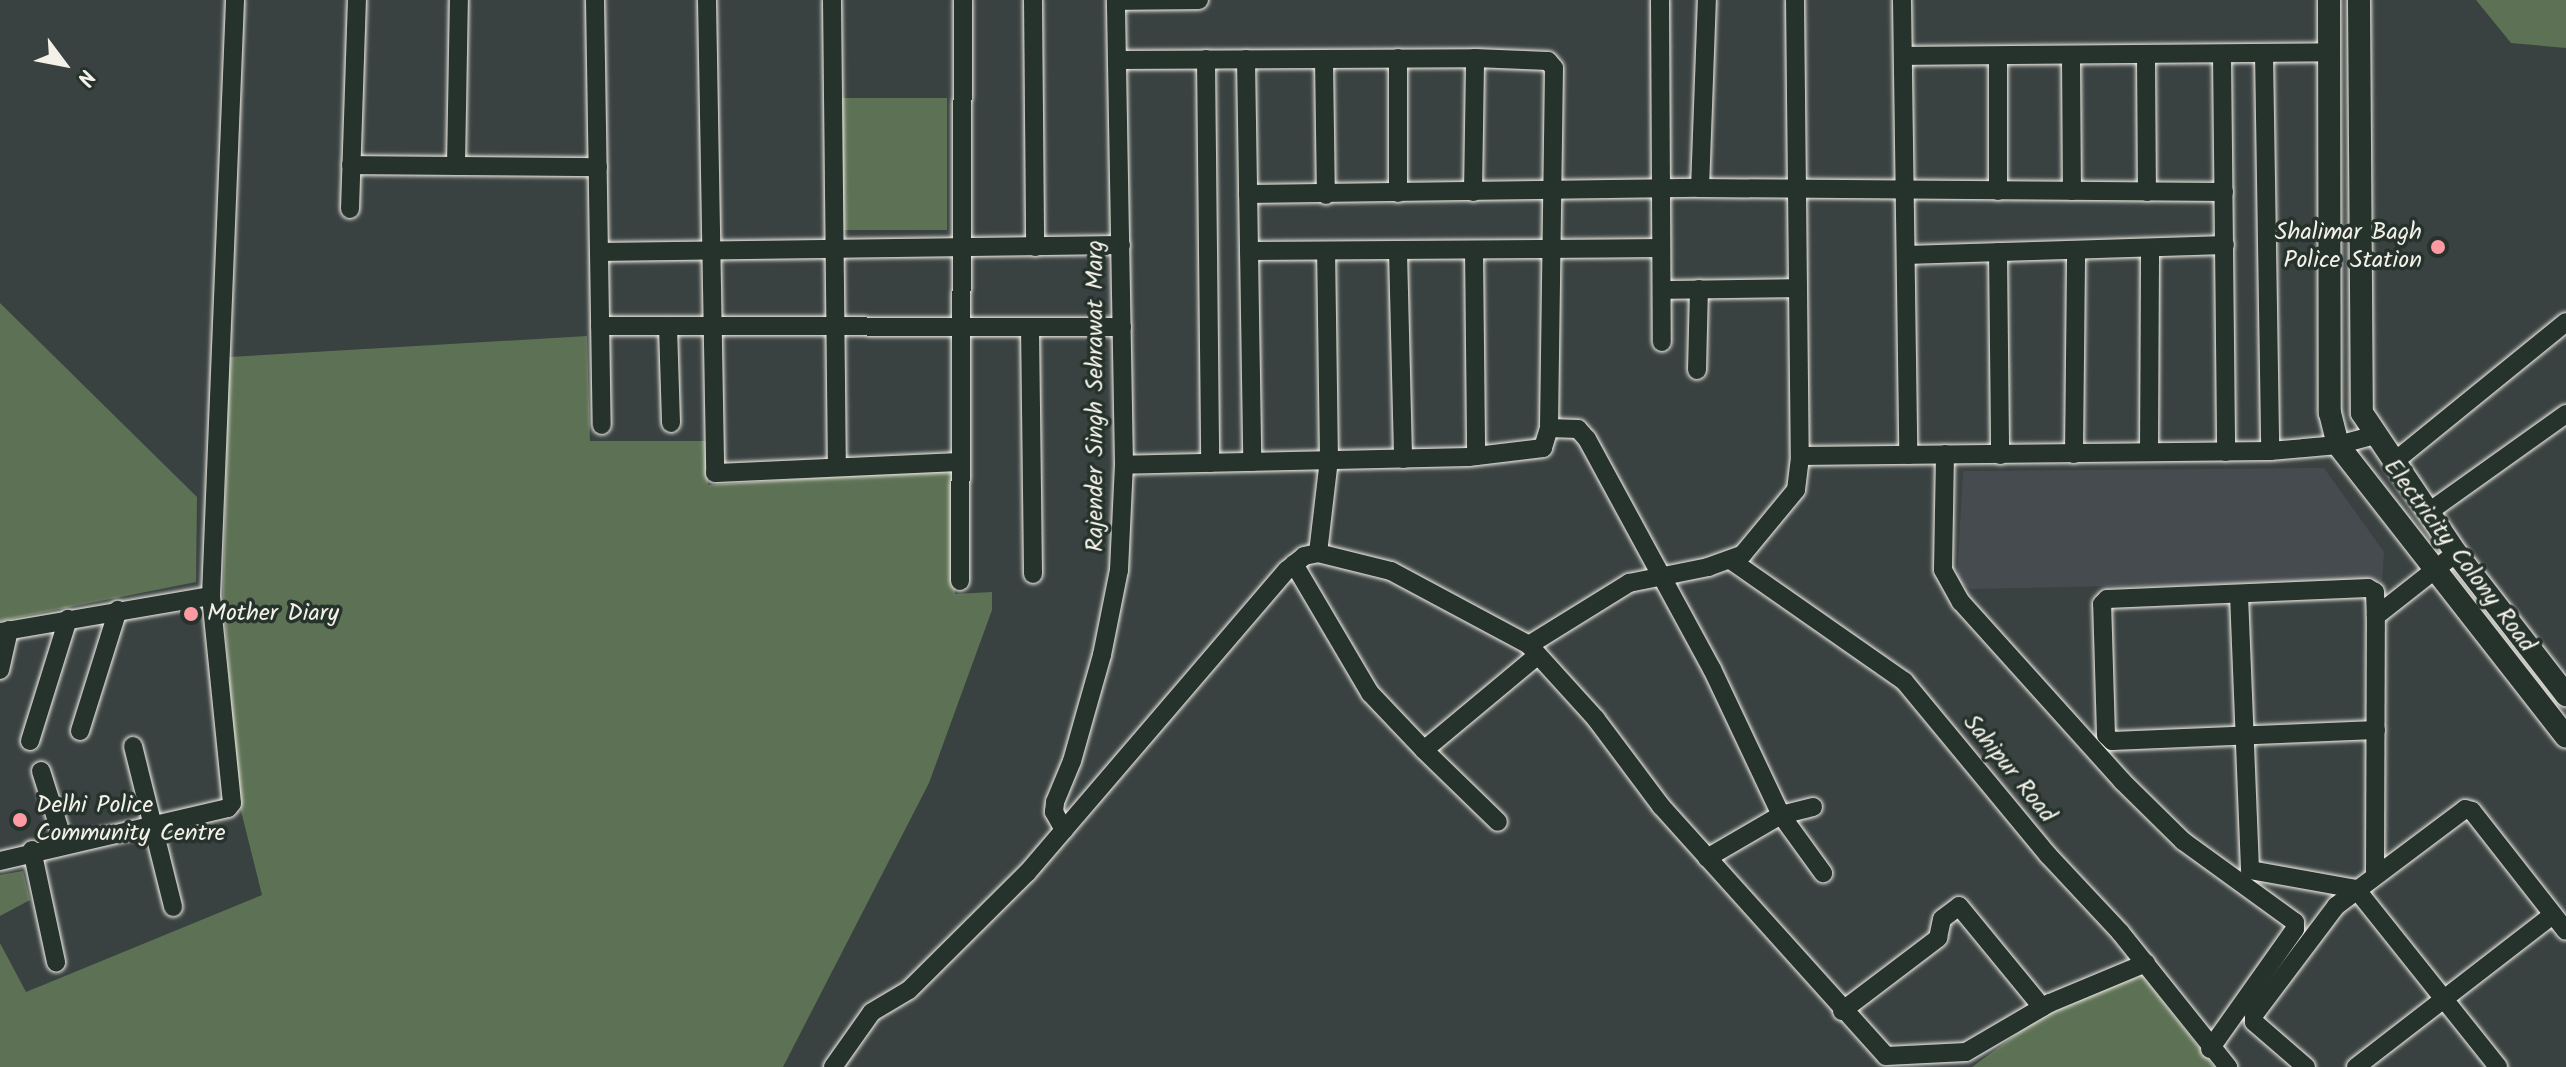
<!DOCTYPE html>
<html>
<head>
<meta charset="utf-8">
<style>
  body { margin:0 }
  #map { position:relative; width:2566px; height:1067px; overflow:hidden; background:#394141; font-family:Kalam,sans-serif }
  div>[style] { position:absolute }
  .built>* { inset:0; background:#464b4f }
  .green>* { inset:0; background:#5d7154; transform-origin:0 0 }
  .roads { filter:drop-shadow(0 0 2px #f4f1e8) drop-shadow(0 0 2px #f4f1e8) }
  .minor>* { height:18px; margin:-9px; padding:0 9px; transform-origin:9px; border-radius:9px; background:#26332d }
  .tertiary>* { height:22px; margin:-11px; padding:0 11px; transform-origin:11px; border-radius:11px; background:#26332d }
  .dots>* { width:22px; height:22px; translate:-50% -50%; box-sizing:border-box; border:4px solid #26332d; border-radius:50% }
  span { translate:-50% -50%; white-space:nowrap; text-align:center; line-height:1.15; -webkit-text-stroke:7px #26332d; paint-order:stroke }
  .poi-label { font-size:24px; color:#f4f1e8 }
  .right { translate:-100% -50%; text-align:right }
  .left { translate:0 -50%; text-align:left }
  .street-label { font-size:24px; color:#f4f1e8 }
  .north { position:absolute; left:24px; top:24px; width:80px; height:80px; -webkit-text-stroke:6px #26332d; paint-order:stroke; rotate:122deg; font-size:22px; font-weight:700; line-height:32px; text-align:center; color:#f4f1e8 }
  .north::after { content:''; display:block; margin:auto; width:28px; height:36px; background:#f4f1e8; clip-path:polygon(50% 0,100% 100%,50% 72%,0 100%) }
</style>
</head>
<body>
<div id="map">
  <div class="built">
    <i style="clip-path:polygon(2324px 468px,2384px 552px,2382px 581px,1971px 589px,1957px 581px,1963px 471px)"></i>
  </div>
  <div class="green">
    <i style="clip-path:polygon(2476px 0,2566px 0,2566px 48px,2511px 43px)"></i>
    <i style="left:947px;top:98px;width:132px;height:106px;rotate:90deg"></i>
    <i style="clip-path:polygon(0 303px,197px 497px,196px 582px,0 621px)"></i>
    <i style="clip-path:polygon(587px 336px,590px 441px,709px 441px,708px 485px,952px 469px,955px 594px,992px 592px,992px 610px,929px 783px,783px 1067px,0 1067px,0 943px,26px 992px,262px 895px,238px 799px,223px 595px,229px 357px)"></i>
    <i style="clip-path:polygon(23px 871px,30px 900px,0 916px,0 875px)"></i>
    <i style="clip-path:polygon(2141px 974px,2214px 1067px,1972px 1067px,2047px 1012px)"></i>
  </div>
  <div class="roads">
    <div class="minor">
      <i style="left:595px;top:0;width:425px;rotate:89.1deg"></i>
      <i style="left:707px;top:0;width:473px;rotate:89deg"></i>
      <i style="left:715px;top:473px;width:246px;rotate:-2.6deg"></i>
      <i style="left:832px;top:0;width:467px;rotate:89.4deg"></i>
      <i style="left:1033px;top:0;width:247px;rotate:89.5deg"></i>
      <i style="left:1660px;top:0;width:342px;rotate:89.7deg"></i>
      <i style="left:1795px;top:0;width:456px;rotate:89.4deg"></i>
      <i style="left:1800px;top:456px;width:470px;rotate:-0.6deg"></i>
      <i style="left:2270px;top:451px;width:68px;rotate:-5deg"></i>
      <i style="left:2338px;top:445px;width:38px;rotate:-15deg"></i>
      <i style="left:1902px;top:0;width:455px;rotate:89.2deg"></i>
      <i style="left:1116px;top:1px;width:83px;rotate:-0.7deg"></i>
      <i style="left:2264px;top:53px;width:398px;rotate:89.1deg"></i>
      <i style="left:2222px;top:55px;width:397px;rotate:89.4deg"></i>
      <i style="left:1903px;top:56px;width:426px;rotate:-0.5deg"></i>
      <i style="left:2146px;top:56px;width:136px;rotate:89.6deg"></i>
      <i style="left:1998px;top:57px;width:134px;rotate:90deg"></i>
      <i style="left:2071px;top:57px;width:134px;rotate:89.6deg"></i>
      <i style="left:1206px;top:59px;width:404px;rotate:89.4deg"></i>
      <i style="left:1246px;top:59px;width:403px;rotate:89.1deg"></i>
      <i style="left:1324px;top:59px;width:136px;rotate:89.2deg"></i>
      <i style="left:1117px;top:60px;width:358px;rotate:-0.3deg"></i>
      <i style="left:1475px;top:58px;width:73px;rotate:2.4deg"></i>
      <i style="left:1548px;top:61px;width:9px;rotate:49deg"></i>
      <i style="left:1554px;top:68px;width:360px;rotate:90.8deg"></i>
      <i style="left:1549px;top:428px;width:21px;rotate:107deg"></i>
      <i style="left:1543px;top:448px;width:75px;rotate:173.1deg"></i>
      <i style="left:1469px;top:457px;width:345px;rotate:178.7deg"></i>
      <i style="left:351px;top:165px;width:247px;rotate:0.5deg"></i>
      <i style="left:456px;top:166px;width:166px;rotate:-89deg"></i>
      <i style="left:1700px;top:188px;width:188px;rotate:-87.9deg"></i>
      <i style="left:1473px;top:192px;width:134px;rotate:-89.1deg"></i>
      <i style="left:1398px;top:193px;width:135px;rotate:-90deg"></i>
      <i style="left:1248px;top:194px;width:452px;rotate:-0.8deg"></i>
      <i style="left:1700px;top:188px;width:524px;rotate:0.44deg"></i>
      <i style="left:350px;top:209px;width:209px;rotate:-88.1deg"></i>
      <i style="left:1474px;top:250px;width:206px;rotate:89.4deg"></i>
      <i style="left:1249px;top:251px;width:412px;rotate:-0.4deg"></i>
      <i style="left:1398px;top:251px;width:208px;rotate:88.6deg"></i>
      <i style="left:599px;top:252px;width:522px;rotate:-0.77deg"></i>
      <i style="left:1998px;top:252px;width:203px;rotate:89.4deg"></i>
      <i style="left:1907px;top:255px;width:318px;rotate:-1.8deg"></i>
      <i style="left:1662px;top:290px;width:136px;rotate:-0.8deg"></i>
      <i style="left:600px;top:326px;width:522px;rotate:0.11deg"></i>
      <i style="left:668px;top:327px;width:96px;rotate:88.2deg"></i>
      <i style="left:1030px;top:327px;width:247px;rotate:89.3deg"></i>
      <i style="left:1697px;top:370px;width:81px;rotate:-88.6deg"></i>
      <i style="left:1549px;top:428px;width:29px;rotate:2deg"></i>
      <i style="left:1578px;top:429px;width:13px;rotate:48deg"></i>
      <i style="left:1587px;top:439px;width:262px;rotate:61.5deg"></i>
      <i style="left:1712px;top:669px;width:161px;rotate:64.7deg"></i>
      <i style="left:1781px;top:815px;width:72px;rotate:54.1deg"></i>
      <i style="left:2149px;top:450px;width:202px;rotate:-89.7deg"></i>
      <i style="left:1945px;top:454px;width:116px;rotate:91deg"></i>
      <i style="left:1943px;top:570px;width:37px;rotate:61deg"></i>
      <i style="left:1961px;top:602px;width:241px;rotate:48deg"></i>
      <i style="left:2122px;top:781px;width:86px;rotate:44.5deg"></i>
      <i style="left:2183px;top:841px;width:138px;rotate:35.9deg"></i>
      <i style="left:2295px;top:922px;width:7px;rotate:90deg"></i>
      <i style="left:2295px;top:929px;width:147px;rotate:125.3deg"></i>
      <i style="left:2074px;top:454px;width:204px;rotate:-89.4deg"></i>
      <i style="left:2395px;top:461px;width:220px;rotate:-39.1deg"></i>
      <i style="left:2430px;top:511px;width:167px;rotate:-35.5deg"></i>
      <i style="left:1318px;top:553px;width:94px;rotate:-83.3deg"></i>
      <i style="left:1329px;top:460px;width:208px;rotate:-90.8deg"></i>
      <i style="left:1732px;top:561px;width:210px;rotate:34.9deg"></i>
      <i style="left:1904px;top:681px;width:226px;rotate:50.4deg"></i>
      <i style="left:2048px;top:855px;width:105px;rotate:46.9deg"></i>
      <i style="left:2120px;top:932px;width:173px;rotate:51.3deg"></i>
      <i style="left:1294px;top:564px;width:150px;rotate:59.5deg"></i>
      <i style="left:1370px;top:693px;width:79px;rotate:46.5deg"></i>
      <i style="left:1424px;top:750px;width:148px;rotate:-39.8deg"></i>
      <i style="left:960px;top:581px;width:581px;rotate:-89.7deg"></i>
      <i style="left:2239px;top:595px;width:275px;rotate:87.7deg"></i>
      <i style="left:2250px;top:870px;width:108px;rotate:10.2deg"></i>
      <i style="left:2356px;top:889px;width:228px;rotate:51.4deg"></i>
      <i style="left:0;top:632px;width:214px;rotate:-9.7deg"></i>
      <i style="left:1529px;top:645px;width:118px;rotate:-31.8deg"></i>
      <i style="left:1629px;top:583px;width:81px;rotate:-11.4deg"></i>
      <i style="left:1708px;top:567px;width:37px;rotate:-20deg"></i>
      <i style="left:1743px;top:554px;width:83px;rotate:-50.4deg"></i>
      <i style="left:1796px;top:490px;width:34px;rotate:-83deg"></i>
      <i style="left:0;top:670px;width:41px;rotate:-77.3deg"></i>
      <i style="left:2376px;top:730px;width:264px;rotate:177.6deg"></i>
      <i style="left:2112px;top:741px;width:8px;rotate:-135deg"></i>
      <i style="left:2106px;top:735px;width:131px;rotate:-91.7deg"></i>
      <i style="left:2102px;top:604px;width:7px;rotate:-45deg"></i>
      <i style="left:2107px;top:599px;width:261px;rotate:-2.4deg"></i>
      <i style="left:2368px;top:588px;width:8px;rotate:30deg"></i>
      <i style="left:2375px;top:592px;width:24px;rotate:88deg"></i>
      <i style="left:80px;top:731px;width:127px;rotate:-72.6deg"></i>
      <i style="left:30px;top:741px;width:128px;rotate:-72.7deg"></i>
      <i style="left:133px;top:746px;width:166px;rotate:76deg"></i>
      <i style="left:1424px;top:750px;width:103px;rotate:44.2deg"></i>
      <i style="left:41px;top:771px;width:76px;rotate:72.3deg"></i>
      <i style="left:1064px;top:830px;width:21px;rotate:-119deg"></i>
      <i style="left:1054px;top:812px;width:10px;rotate:-84deg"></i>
      <i style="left:1055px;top:802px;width:44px;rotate:-67.5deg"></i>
      <i style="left:1072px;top:761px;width:110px;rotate:-74.2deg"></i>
      <i style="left:1102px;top:655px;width:87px;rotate:-78.7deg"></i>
      <i style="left:1119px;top:570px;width:105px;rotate:-87.3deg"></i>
      <i style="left:1124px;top:465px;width:465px;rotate:-91deg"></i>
      <i style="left:32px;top:850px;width:115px;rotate:77.9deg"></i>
      <i style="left:1707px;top:858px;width:86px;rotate:-30.2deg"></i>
      <i style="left:1781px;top:815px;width:33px;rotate:-14deg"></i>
      <i style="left:0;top:861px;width:234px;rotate:-13.1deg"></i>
      <i style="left:228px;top:808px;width:6px;rotate:-51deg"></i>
      <i style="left:232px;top:803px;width:208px;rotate:-95.8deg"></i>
      <i style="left:211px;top:596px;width:596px;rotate:-87.69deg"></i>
      <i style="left:2375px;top:875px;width:259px;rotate:-89.8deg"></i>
      <i style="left:2376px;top:616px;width:102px;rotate:-38.2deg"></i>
      <i style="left:1842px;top:1011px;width:121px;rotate:-37.2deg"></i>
      <i style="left:1938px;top:938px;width:19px;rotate:-78deg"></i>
      <i style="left:1942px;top:919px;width:21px;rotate:-37deg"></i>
      <i style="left:1959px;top:906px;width:131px;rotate:50.6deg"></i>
      <i style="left:833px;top:1067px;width:67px;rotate:-54.7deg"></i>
      <i style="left:872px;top:1012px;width:43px;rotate:-30.7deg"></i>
      <i style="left:909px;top:990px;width:166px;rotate:-44.8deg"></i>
      <i style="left:1027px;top:873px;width:399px;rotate:-49.4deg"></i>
      <i style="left:1287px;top:570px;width:22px;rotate:-39deg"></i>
      <i style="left:1304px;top:556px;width:14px;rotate:-12deg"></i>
      <i style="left:1318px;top:553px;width:75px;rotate:13.9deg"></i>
      <i style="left:1391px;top:571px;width:157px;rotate:28.2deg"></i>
      <i style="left:1529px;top:645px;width:100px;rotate:47.8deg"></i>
      <i style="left:1596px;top:719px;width:109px;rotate:53.2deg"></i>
      <i style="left:1661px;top:806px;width:336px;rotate:48deg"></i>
      <i style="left:1886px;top:1056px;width:80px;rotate:-2.9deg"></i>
      <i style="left:1966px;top:1052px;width:97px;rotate:-30.3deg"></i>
      <i style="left:2050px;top:1003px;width:104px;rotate:-22.6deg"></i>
      <i style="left:2306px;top:1067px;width:69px;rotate:-139.1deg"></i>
      <i style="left:2254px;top:1022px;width:7px;rotate:-90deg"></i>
      <i style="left:2254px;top:1015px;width:136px;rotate:-53deg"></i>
      <i style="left:2336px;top:906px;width:161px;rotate:-36.9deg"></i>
      <i style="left:2465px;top:809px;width:7px;rotate:16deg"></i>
      <i style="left:2472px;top:811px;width:152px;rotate:51.9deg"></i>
      <i style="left:2356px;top:1067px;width:249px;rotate:-37.7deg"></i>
    </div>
    <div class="tertiary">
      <i style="left:2329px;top:0;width:413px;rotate:89.9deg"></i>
      <i style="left:2330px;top:413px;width:33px;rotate:76deg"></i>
      <i style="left:2338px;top:445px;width:370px;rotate:52deg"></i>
      <i style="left:2359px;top:0;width:413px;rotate:89.6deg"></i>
      <i style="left:2362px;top:413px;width:169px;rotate:56.1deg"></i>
      <i style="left:2456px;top:553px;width:180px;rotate:52.2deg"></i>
    </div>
  </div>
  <div class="dots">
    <i style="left:2438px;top:247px;background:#ff9aa2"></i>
    <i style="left:191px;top:614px;background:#ff9aa2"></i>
    <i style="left:20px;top:820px;background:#ff9aa2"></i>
  </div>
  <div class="poi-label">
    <span class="right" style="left:2422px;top:247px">Shalimar Bagh<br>Police Station</span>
    <span class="left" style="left:207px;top:614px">Mother Diary</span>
    <span class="left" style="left:36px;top:820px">Delhi Police<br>Community Centre</span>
  </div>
  <div class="street-label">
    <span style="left:1096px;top:396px;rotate:-90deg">Rajender Singh Sehrawat Marg</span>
    <span style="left:2459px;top:556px;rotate:53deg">Electricity Colony Road</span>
    <span style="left:2009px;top:769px;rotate:51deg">Sahipur Road</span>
  </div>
  <div class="north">N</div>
</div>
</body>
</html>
